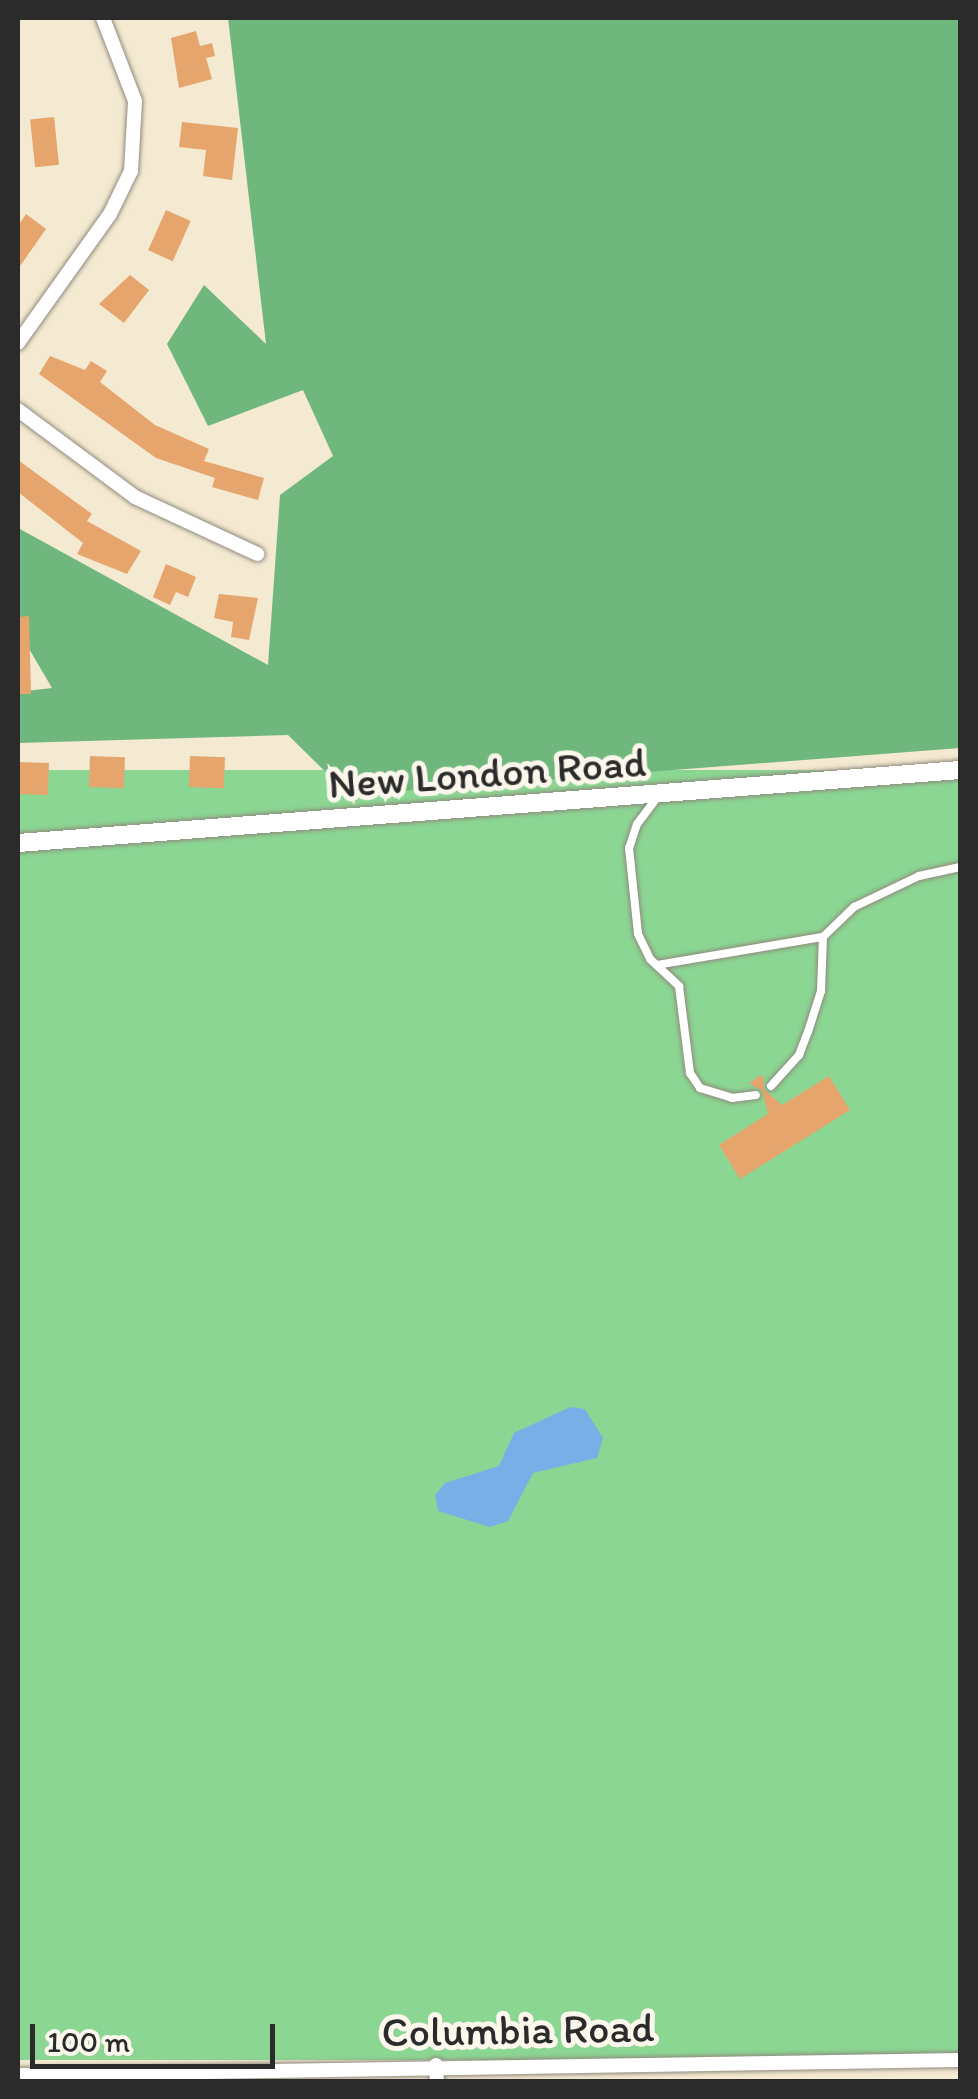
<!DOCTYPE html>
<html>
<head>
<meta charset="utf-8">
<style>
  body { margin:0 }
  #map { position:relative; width:978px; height:2099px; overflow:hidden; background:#f4e9d1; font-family:Itim,sans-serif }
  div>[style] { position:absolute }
  .green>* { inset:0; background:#8bd693; transform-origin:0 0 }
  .forest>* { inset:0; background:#70b77d }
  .water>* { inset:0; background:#79afe7 }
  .building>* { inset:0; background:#e6a56d; transform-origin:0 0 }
  .path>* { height:2.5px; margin-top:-1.25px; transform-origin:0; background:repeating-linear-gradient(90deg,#908a7e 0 2.5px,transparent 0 10.5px) }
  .roads { filter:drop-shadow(0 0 2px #908a7e) drop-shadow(0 0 2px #908a7e) }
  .service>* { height:8px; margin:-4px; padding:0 4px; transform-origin:4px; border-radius:4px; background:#fff }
  .minor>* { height:14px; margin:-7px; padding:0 7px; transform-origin:7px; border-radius:7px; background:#fff }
  .tertiary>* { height:18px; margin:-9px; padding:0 9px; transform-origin:9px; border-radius:9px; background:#fff }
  span { translate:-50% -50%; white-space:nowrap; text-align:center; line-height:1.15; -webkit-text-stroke:10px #fbf7ec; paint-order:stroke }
  .street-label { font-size:42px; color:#2b2b2b }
  .frame { position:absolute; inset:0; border:20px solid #2b2b2b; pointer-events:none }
  .scale { position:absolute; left:30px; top:2024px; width:245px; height:45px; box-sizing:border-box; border:5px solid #2b2b2b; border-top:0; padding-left:12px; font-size:30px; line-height:35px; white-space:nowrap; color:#2b2b2b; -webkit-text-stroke:8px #fbf7ec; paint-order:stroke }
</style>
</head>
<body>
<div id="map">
  <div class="green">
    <i style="left:960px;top:770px;width:1290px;height:945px;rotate:90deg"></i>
  </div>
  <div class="forest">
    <i style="clip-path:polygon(228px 18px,960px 18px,960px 748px,349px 795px,288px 735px,18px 743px,18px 692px,52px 688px,18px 630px,18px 528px,268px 665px,280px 495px,333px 456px,303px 390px,208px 426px,167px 344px,204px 285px,266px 344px)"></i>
  </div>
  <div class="water">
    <i style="clip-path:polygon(570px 1407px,585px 1409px,603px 1438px,597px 1458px,533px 1473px,508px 1521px,490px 1527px,438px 1511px,435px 1495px,445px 1483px,499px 1466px,514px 1433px)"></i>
  </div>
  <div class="building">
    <i style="clip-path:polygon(196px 31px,200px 46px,212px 43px,215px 56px,206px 58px,212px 79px,179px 88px,171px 38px)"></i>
    <i style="left:54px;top:117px;width:48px;height:24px;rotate:84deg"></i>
    <i style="clip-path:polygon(182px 122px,238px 128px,232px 180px,203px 176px,206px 150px,179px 147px)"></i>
    <i style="left:166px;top:210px;width:27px;height:44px;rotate:24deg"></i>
    <i style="clip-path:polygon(26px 214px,46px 229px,18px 269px,18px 226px)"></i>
    <i style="clip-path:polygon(130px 275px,149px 290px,124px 323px,99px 304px)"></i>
    <i style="clip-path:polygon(50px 356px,85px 370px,91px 361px,107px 371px,100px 382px,155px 425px,209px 449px,204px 461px,264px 478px,258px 500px,212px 487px,215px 478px,156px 458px,39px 374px)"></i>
    <i style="clip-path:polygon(18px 460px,92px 514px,87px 521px,141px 551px,127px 574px,77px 554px,83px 543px,18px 492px)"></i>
    <i style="clip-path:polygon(166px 564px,196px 577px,188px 597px,176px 592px,170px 605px,153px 597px)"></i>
    <i style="clip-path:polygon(219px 594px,258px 598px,249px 640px,231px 637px,233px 622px,214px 618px)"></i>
    <i style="clip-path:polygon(29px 616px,31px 694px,18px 694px,18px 617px)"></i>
    <i style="left:90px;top:756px;width:35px;height:31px;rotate:2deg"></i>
    <i style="left:190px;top:756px;width:35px;height:31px;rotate:2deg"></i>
    <i style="left:18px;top:762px;width:31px;height:32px;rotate:2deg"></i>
    <i style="clip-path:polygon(763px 1074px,764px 1089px,782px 1105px,829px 1076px,850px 1110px,740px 1179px,719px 1145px,768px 1114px,762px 1091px,749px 1083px)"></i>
  </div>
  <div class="path">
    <i style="left:960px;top:1804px;width:68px;rotate:90deg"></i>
  </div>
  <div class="roads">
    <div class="service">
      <i style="left:659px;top:795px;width:36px;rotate:127deg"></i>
      <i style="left:637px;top:824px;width:25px;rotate:108deg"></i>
      <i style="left:629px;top:848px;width:86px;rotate:84deg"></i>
      <i style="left:638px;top:934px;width:28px;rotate:64deg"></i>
      <i style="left:650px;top:959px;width:40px;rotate:43deg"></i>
      <i style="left:679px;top:986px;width:88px;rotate:82.8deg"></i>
      <i style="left:690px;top:1073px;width:18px;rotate:56deg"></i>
      <i style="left:700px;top:1088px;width:34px;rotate:17deg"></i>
      <i style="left:732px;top:1098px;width:24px;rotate:-7deg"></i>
      <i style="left:657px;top:965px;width:168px;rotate:-9.6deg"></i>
      <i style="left:771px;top:1086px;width:42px;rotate:-47.9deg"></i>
      <i style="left:799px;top:1055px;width:25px;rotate:-69deg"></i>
      <i style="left:808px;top:1032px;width:43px;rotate:-72.4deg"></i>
      <i style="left:821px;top:991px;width:54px;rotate:-87.9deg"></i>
      <i style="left:823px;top:937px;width:43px;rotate:-44.1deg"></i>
      <i style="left:854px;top:907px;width:72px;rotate:-25.5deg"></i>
      <i style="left:919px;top:876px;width:42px;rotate:-12.4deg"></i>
    </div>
    <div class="minor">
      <i style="left:18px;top:343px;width:158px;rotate:-54.5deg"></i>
      <i style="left:110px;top:214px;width:48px;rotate:-64deg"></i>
      <i style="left:131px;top:171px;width:70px;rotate:-86.7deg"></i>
      <i style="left:135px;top:101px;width:89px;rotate:-111.1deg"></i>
      <i style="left:18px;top:410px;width:146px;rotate:36.6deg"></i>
      <i style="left:135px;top:497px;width:135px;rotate:25deg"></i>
      <i style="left:436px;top:2065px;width:17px;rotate:87deg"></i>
      <i style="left:18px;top:2075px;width:942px;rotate:-0.91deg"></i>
    </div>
    <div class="tertiary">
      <i style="left:18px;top:843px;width:945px;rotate:-4.43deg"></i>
    </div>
  </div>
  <div class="street-label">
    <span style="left:487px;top:773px;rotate:-4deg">New London Road</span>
    <span style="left:518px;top:2030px;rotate:-1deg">Columbia Road</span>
  </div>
  <div class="frame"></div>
  <div class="scale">100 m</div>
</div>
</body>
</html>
